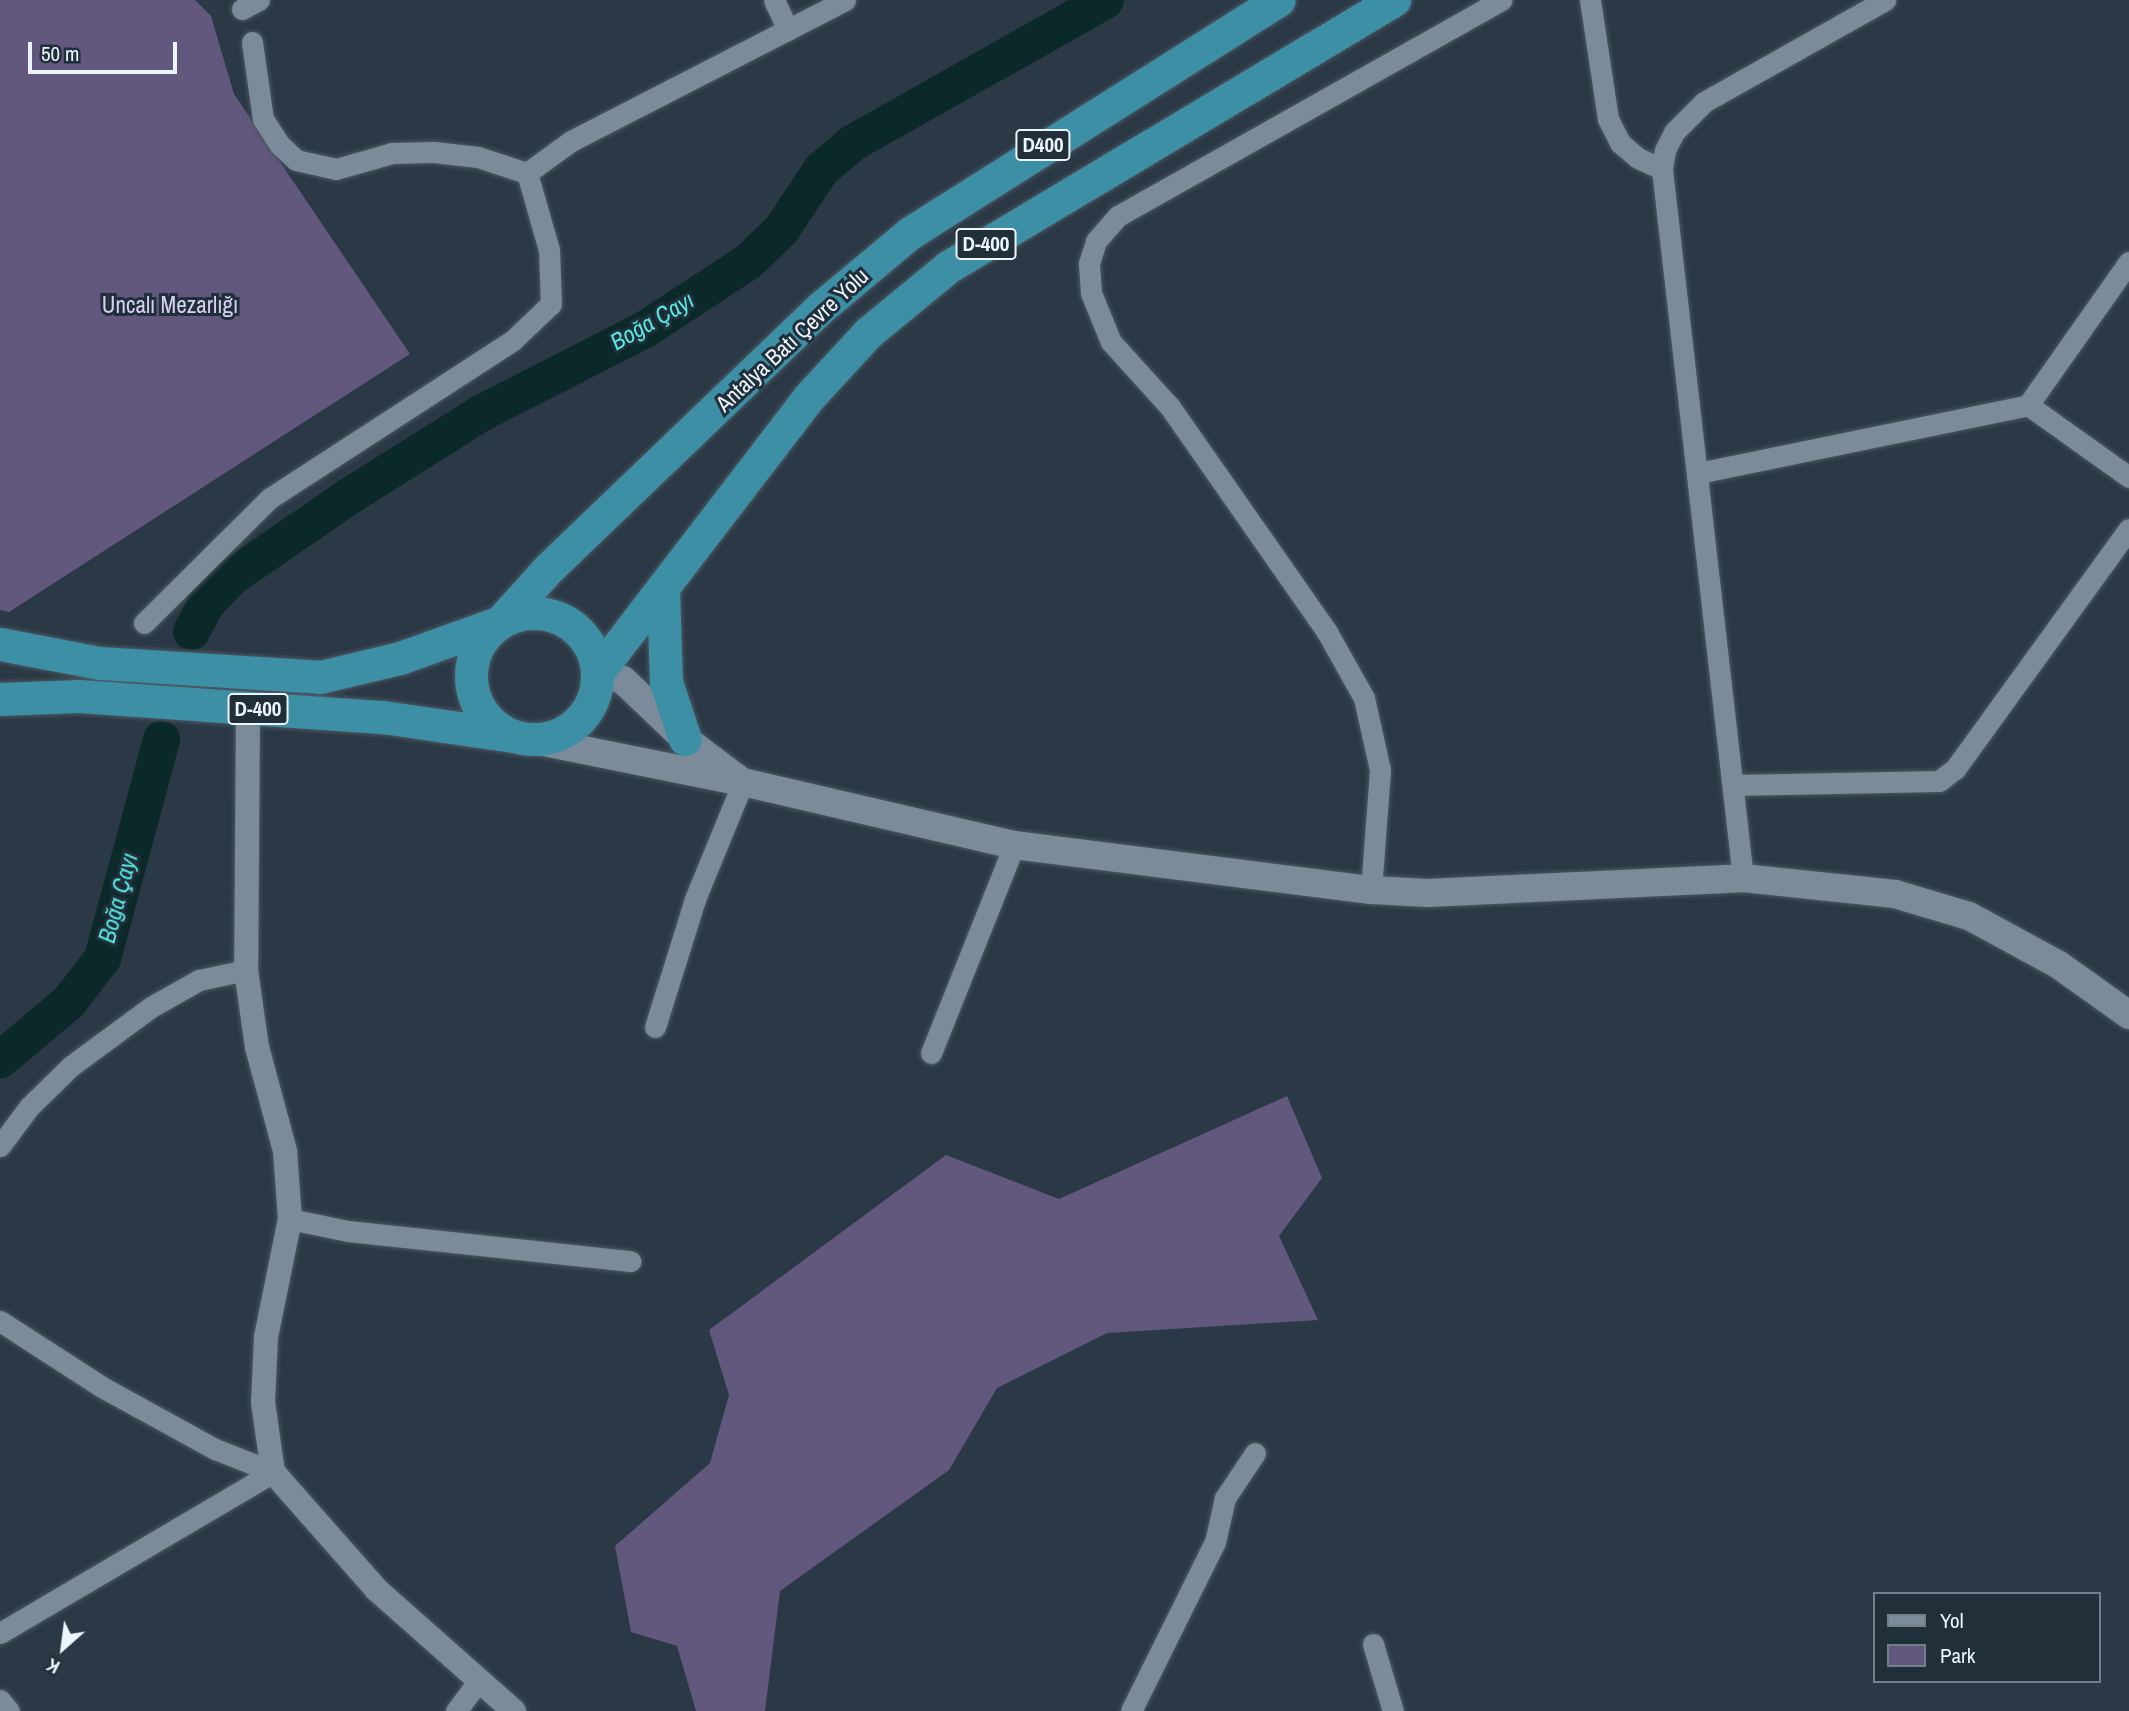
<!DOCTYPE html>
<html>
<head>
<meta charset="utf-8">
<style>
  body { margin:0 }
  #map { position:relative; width:2129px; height:1711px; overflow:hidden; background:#2a3945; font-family:"Archivo Narrow",sans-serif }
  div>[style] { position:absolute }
  .green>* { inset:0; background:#62587d }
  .river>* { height:37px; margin:-18.5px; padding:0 18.5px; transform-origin:18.5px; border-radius:18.5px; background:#0a2928 }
  .roads { filter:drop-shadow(0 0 2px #4b5762) drop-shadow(0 0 2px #4b5762) }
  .minor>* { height:21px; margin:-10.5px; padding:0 10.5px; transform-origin:10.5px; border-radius:10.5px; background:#7b8b9a }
  .tertiary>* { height:24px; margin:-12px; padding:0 12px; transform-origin:12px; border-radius:12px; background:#7b8b9a }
  .secondary>* { height:28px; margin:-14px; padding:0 14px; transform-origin:14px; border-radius:14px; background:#7b8b9a }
  .trunk>* { height:33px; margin:-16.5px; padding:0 16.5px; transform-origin:16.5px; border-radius:16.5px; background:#3c8fa5 }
  .trunk>.ring { margin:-16.5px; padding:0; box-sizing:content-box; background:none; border:33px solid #3c8fa5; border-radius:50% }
  span { translate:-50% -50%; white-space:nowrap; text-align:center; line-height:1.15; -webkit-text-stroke:6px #202f3a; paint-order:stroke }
  .shield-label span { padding:2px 5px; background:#202f3a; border:2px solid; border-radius:5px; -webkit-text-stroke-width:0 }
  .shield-label { font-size:21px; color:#ecf5fd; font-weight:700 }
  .park-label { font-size:23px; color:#d9d0f3 }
  .street-label { font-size:23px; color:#ecf5fd }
  .water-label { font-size:24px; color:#57e7e0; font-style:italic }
  .legend { position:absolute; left:1873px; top:1592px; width:228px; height:91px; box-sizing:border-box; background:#202f3a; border:2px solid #727e88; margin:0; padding:9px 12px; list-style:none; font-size:21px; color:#ecf5fd }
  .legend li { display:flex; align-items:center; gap:14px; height:35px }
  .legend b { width:35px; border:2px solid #727e88 }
  .north { position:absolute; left:28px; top:1613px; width:70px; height:70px; -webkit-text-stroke:5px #202f3a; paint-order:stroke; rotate:208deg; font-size:19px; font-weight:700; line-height:28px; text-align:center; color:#ecf5fd }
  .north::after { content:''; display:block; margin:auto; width:24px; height:32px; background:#ecf5fd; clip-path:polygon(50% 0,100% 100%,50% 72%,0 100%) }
  .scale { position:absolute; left:28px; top:42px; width:149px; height:32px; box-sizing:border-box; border:4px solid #ecf5fd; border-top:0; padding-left:9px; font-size:21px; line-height:24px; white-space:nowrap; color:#ecf5fd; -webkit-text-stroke:5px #202f3a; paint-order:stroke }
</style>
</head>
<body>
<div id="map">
  <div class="green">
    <i style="clip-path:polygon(0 0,195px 0,211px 16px,234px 94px,410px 354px,9px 612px,0 610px)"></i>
    <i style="clip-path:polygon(1287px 1096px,1322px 1178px,1279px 1236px,1318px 1320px,1107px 1333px,997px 1388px,949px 1470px,780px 1591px,765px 1711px,696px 1711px,677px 1646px,631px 1632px,615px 1546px,710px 1463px,729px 1395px,709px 1330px,946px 1155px,1059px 1199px)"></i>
  </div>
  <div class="river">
    <i style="left:191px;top:631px;width:32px;rotate:-62deg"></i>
    <i style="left:206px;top:603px;width:37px;rotate:-46deg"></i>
    <i style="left:232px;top:576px;width:143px;rotate:-34.5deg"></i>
    <i style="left:350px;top:495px;width:156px;rotate:-32.2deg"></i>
    <i style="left:482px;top:412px;width:184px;rotate:-27.1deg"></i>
    <i style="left:646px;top:328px;width:122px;rotate:-33.3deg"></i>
    <i style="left:748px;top:261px;width:46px;rotate:-44.1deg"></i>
    <i style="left:781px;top:229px;width:72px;rotate:-56.3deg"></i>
    <i style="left:821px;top:169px;width:42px;rotate:-40.2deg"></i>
    <i style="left:853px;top:142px;width:289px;rotate:-29.4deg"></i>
    <i style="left:0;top:1059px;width:89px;rotate:-40deg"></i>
    <i style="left:68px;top:1002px;width:56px;rotate:-52.3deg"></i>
    <i style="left:102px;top:958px;width:227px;rotate:-74.9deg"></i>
  </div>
  <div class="roads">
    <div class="minor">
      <i style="left:774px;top:0;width:33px;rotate:65deg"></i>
      <i style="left:1590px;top:0;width:120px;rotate:81.4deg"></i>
      <i style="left:1608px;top:119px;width:27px;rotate:63deg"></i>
      <i style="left:1620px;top:143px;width:23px;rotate:40deg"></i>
      <i style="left:1638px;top:158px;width:26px;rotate:25deg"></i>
      <i style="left:242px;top:9px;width:19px;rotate:-28deg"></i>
      <i style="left:252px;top:42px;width:78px;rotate:81.9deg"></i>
      <i style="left:263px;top:119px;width:31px;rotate:57deg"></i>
      <i style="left:280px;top:145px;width:22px;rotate:43deg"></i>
      <i style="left:296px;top:160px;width:41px;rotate:12.7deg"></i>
      <i style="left:336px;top:169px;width:58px;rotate:-15.9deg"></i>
      <i style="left:392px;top:153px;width:42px;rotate:-1.4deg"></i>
      <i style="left:434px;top:152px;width:44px;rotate:6.5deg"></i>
      <i style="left:478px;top:157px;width:52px;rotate:18.1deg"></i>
      <i style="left:2028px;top:405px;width:124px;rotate:35.5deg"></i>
      <i style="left:1698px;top:473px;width:337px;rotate:-11.6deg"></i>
      <i style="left:2028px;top:405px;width:175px;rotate:-54.8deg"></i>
      <i style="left:144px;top:623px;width:177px;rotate:-44.8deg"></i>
      <i style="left:270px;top:498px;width:290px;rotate:-33deg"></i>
      <i style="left:513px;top:340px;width:52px;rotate:-43.5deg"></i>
      <i style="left:551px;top:304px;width:54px;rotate:-92.1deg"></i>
      <i style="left:549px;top:250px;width:80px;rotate:-105.9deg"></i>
      <i style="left:527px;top:173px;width:54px;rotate:-36deg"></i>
      <i style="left:571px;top:141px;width:308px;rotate:-27.2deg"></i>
      <i style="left:1733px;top:785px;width:206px;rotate:-1.1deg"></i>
      <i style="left:1939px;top:781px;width:20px;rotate:-37deg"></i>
      <i style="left:1955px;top:769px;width:296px;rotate:-54.1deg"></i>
      <i style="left:1743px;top:878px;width:714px;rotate:-96.52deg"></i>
      <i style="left:1662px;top:169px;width:19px;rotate:-81deg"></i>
      <i style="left:1665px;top:150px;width:20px;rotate:-63deg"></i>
      <i style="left:1674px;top:132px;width:42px;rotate:-45deg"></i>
      <i style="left:1704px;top:102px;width:208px;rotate:-29.4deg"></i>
      <i style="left:1371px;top:890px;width:120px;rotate:-85.7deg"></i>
      <i style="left:1380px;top:770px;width:74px;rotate:-102.5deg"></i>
      <i style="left:1364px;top:698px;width:76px;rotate:-119.3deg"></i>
      <i style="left:1327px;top:632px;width:274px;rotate:-124.9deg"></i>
      <i style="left:1170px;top:407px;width:88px;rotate:-132.2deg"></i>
      <i style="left:1111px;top:342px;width:53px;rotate:-112.2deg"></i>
      <i style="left:1091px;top:293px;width:30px;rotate:-94deg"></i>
      <i style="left:1089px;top:263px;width:23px;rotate:-72deg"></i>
      <i style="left:1096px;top:241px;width:33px;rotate:-49deg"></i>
      <i style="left:1118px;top:216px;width:440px;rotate:-29.4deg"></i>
      <i style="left:655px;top:1027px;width:134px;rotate:-72.6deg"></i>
      <i style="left:695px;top:899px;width:126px;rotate:-67.7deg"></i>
      <i style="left:931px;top:1053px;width:224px;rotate:-68.2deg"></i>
      <i style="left:0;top:1146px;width:49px;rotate:-53.4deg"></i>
      <i style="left:29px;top:1107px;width:59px;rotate:-44.3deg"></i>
      <i style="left:71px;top:1066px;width:99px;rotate:-36.4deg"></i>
      <i style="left:151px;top:1007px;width:55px;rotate:-29.4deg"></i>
      <i style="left:199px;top:980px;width:48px;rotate:-12deg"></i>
      <i style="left:290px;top:1219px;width:59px;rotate:11.7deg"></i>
      <i style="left:348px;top:1231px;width:284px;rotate:6.1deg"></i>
      <i style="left:0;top:1321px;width:121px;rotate:32.9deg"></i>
      <i style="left:102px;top:1387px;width:129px;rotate:28.8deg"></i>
      <i style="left:215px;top:1449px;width:62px;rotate:21.6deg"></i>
      <i style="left:0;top:1633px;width:317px;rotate:-30.5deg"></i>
      <i style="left:1373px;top:1644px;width:70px;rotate:73.4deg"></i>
      <i style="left:0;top:1700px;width:14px;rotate:51deg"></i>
      <i style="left:456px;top:1711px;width:36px;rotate:-53deg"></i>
      <i style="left:1131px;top:1711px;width:189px;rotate:-63.6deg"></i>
      <i style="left:1215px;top:1542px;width:45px;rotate:-77.2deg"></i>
      <i style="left:1225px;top:1498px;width:54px;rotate:-56.3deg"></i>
    </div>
    <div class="tertiary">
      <i style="left:248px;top:708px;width:262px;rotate:90.4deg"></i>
      <i style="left:246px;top:970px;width:78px;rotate:81.9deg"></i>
      <i style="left:257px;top:1047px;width:108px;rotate:74.9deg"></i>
      <i style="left:285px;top:1151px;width:68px;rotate:85.8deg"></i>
      <i style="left:290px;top:1219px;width:120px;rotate:101.5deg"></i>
      <i style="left:266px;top:1337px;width:65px;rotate:92.6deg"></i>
      <i style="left:263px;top:1402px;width:71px;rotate:81.9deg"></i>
      <i style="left:273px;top:1472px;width:157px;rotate:48.6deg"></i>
      <i style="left:377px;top:1590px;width:183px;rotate:41.5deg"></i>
    </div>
    <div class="secondary">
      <i style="left:598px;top:672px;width:26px;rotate:18deg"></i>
      <i style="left:623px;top:680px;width:86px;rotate:43.6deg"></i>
      <i style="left:685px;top:739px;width:66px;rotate:37deg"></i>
      <i style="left:514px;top:736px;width:234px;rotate:11.4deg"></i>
      <i style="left:743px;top:782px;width:278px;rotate:13.1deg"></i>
      <i style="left:1014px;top:845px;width:360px;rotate:7.2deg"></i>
      <i style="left:1371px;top:890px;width:57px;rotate:3deg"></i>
      <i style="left:1428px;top:893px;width:315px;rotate:-2.7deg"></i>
      <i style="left:1743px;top:878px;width:153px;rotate:6deg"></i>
      <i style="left:1895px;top:894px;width:77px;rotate:16.6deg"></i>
      <i style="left:1969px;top:916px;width:102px;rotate:28.6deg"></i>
      <i style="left:2059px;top:965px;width:86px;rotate:35.5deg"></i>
    </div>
    <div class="trunk">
      <i style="left:663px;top:588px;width:94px;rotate:88.2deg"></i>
      <i style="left:666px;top:682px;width:60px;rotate:71.6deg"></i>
      <i class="ring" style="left:471px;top:613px;width:93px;height:93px"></i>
      <i style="left:0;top:644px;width:102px;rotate:10.8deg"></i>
      <i style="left:100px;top:663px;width:220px;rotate:3.6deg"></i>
      <i style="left:320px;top:677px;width:82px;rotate:-13.4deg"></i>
      <i style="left:400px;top:658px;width:106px;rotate:-19.8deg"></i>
      <i style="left:500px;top:622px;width:73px;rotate:-47.8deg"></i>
      <i style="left:549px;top:568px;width:374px;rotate:-43.8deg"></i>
      <i style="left:819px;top:309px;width:119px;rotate:-39.9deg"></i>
      <i style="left:910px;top:233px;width:436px;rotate:-32.3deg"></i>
      <i style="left:598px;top:672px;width:345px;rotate:-52.5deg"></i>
      <i style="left:808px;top:398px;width:90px;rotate:-47.3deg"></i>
      <i style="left:869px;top:332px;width:102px;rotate:-39.4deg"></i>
      <i style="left:948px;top:267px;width:520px;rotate:-30.91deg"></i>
      <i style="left:0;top:699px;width:79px;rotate:-2.2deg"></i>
      <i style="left:79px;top:696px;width:305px;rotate:4deg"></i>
      <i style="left:383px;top:717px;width:132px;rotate:8.3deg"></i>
    </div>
  </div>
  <div class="shield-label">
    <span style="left:1043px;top:145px">D400</span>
    <span style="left:986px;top:244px">D-400</span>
    <span style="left:258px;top:709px">D-400</span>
  </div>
  <div class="park-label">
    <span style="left:170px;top:305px">Uncalı Mezarlığı</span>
  </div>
  <div class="street-label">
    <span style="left:792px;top:340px;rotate:-43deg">Antalya Batı Çevre Yolu</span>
  </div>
  <div class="water-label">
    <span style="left:652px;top:321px;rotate:-30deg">Boğa Çayı</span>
    <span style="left:118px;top:898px;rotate:-75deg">Boğa Çayı</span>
  </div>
  <ul class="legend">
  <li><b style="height:9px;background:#7b8b9a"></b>Yol</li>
  <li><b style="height:19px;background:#62587d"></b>Park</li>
  </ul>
  <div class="north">K</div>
  <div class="scale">50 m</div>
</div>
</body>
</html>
